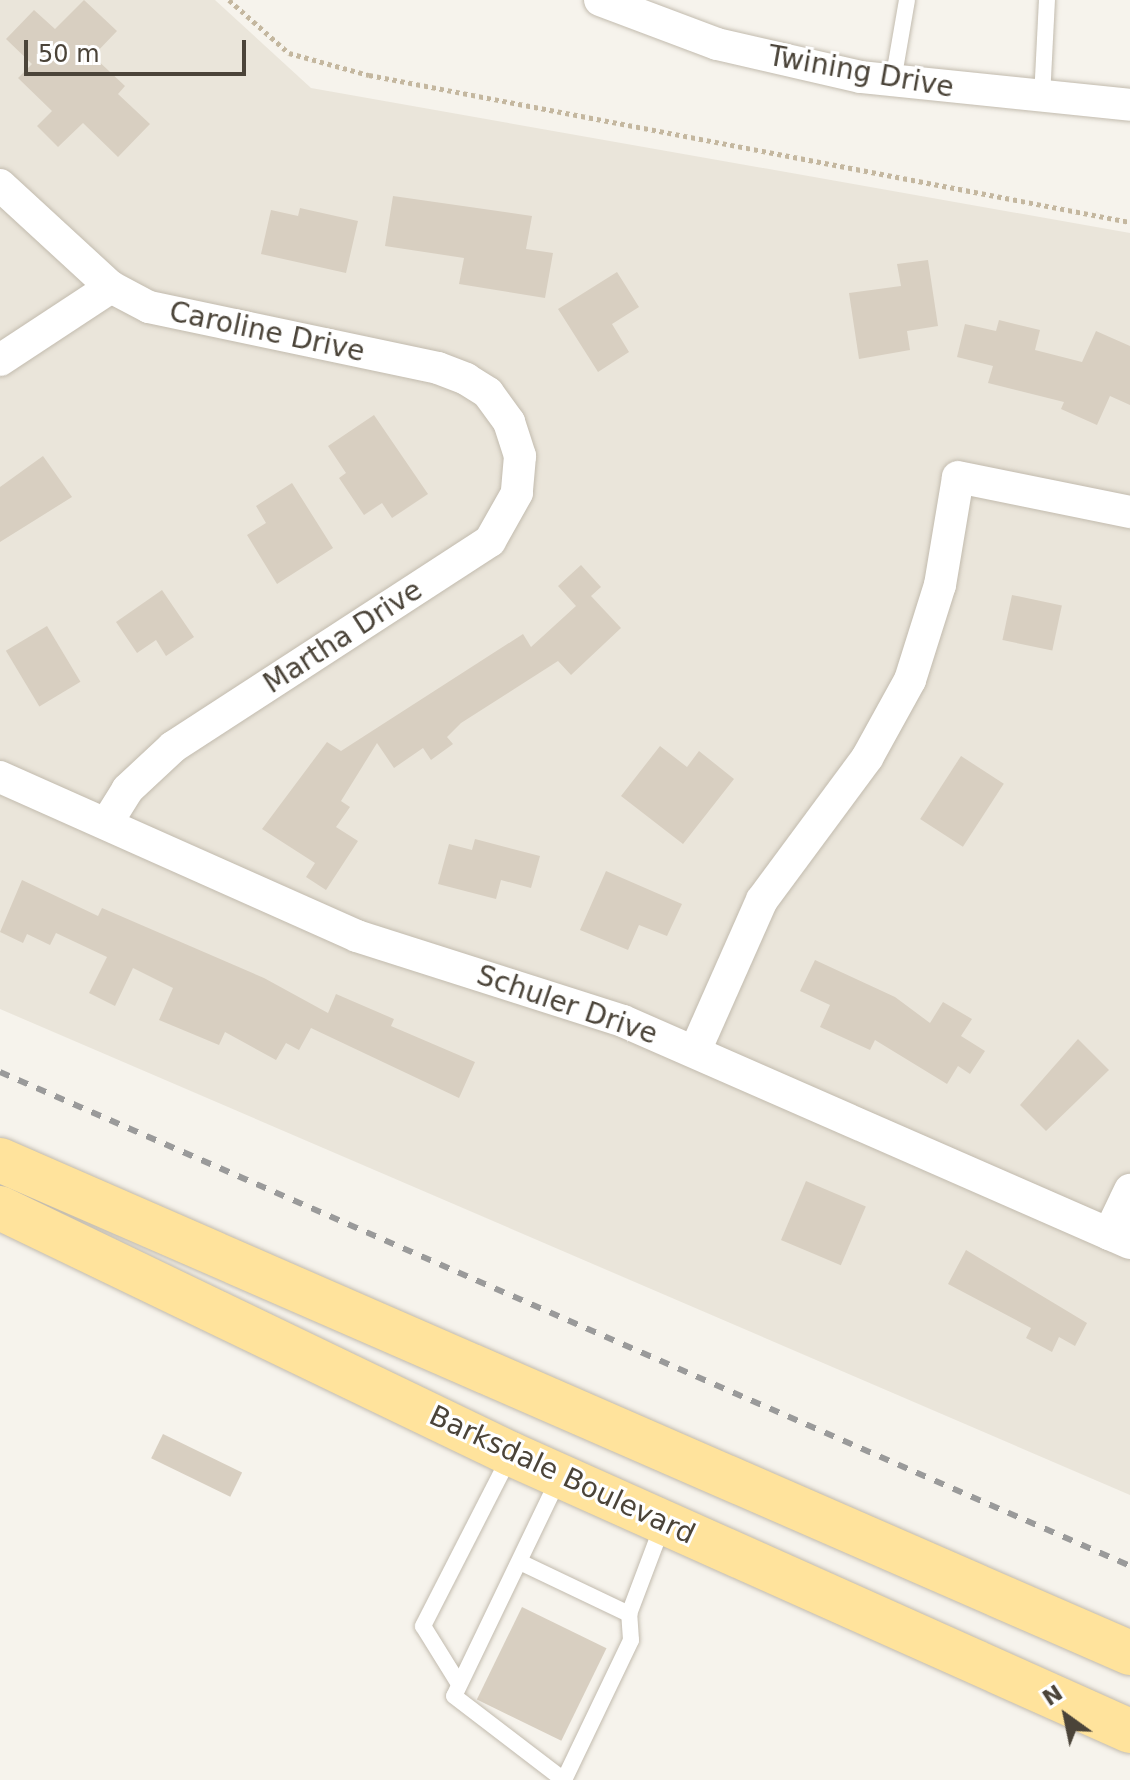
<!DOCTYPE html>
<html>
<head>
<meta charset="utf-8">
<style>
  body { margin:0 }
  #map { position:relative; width:1130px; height:1780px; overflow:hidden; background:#f6f3ec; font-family:"DejaVu Sans",sans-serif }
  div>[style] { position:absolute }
  .residential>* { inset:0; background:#eae5da }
  .building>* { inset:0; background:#d8cfc1; transform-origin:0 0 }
  .path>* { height:5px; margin-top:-2.5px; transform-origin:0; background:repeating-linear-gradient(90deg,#c4b79f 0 4px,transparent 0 8px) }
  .roads { filter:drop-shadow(0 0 2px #c2bbae) drop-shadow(0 0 2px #c2bbae) }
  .lane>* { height:16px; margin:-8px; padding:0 8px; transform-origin:8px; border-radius:8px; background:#fff }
  .street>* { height:32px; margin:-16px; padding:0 16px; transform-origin:16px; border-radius:16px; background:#fff }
  .primary>* { height:44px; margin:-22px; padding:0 22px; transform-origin:22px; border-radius:22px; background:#ffe39c }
  .rail>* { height:6px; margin-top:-3px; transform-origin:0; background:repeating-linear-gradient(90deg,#9a9a9a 0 10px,transparent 0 20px) }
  span { translate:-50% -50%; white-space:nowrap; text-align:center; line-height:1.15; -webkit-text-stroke:6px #fff; paint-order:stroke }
  .street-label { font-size:28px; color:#4b4439 }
  .north { position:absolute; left:1026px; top:1676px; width:80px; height:80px; -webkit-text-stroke:6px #fff; paint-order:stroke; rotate:327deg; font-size:22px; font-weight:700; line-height:32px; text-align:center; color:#4b4439 }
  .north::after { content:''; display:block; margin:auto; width:28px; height:36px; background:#4b4439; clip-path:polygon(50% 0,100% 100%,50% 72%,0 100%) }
  .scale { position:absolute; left:24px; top:40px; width:222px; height:36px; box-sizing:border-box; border:4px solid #4b4439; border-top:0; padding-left:10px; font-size:24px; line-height:28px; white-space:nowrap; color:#4b4439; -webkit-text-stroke:6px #fff; paint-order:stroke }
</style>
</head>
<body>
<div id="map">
  <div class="residential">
    <i style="clip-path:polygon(0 0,215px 0,311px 88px,1130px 233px,1130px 1495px,0 1009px)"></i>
  </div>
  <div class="building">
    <i style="clip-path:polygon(84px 0,117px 31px,93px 56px,125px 86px,118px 94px,150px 124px,118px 157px,83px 123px,58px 147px,37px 126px,52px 111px,18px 78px,32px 64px,6px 39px,34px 10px,55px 29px)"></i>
    <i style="clip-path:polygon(393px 196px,532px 216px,526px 249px,553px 253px,545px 298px,459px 284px,464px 258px,385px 246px)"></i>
    <i style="clip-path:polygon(300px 208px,358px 221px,346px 273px,261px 254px,271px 210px,298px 216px)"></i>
    <i style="clip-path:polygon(928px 260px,938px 326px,907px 331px,910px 350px,859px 359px,849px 293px,901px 286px,897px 264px)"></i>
    <i style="clip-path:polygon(617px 272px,639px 307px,612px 324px,629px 352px,598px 372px,558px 309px)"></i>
    <i style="clip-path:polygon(999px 320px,1040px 330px,1035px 350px,1082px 362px,1096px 331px,1130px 346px,1130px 405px,1110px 396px,1097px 425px,1061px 409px,1064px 402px,988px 383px,993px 366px,957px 357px,965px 324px,996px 331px)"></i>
    <i style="clip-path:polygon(374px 415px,428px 494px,392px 518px,382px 503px,364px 515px,339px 478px,346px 473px,328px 446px)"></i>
    <i style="clip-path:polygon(43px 456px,72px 497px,0 542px,0 487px)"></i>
    <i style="clip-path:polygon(292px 483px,333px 548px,277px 584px,247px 535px,266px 523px,256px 506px)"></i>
    <i style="clip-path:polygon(581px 565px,601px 587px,591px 596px,621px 628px,571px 675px,558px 661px,461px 723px,447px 737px,453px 744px,431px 760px,423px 748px,394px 768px,377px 743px,341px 801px,350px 807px,336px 827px,358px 841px,326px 890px,306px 877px,315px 863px,262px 829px,327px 742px,341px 751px,523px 634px,531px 647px,576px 606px,558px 586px)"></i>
    <i style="clip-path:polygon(162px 590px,194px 637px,166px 656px,156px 640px,137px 653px,116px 622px)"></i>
    <i style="left:1012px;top:595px;width:51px;height:46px;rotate:12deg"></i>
    <i style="left:47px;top:626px;width:65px;height:48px;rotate:59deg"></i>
    <i style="clip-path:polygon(660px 746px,687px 767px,699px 751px,734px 779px,683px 844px,621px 796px)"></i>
    <i style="left:961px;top:756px;width:51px;height:75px;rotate:33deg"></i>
    <i style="clip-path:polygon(475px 839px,540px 856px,531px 888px,501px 880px,496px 899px,438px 884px,449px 844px,472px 850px)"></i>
    <i style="clip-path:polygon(606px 871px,682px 904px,667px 936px,639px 925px,628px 950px,580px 930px)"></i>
    <i style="clip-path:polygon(22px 880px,98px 916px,102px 908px,264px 978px,328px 1013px,336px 994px,394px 1019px,391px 1026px,475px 1062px,459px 1098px,311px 1028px,299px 1050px,286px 1043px,276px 1060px,225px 1032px,219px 1045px,159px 1020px,173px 988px,133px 968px,115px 1006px,89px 993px,107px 957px,56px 933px,50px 945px,27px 934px,23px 943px,0 932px)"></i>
    <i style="clip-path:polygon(815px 960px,895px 997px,930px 1023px,943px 1002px,972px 1019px,961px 1036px,985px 1051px,970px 1074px,958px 1066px,947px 1084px,875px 1040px,870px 1050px,820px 1027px,830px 1005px,800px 991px)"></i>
    <i style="clip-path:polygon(1078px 1039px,1109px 1070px,1046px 1131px,1020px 1105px)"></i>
    <i style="left:806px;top:1181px;width:65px;height:64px;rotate:23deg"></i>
    <i style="clip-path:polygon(966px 1250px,1087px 1323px,1075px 1346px,1059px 1337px,1052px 1352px,1026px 1338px,1031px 1328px,948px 1284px)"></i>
    <i style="left:163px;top:1434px;width:88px;height:27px;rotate:26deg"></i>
    <i style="left:522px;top:1607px;width:94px;height:103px;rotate:26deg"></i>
  </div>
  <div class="path">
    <i style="left:229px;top:0;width:80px;rotate:41.5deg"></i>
    <i style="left:289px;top:53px;width:83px;rotate:15.4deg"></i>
    <i style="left:369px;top:75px;width:775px;rotate:10.93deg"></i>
  </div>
  <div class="roads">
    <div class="lane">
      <i style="left:893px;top:81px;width:82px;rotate:-80.2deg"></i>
      <i style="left:1042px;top:98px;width:98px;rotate:-87.1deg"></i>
      <i style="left:560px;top:1476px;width:244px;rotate:115.7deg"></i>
      <i style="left:454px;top:1696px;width:138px;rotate:37.4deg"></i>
      <i style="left:522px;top:1563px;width:119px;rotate:25.5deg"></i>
      <i style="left:459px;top:1684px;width:68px;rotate:-121.8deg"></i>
      <i style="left:423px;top:1626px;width:191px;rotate:-62.9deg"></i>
      <i style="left:564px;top:1780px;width:155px;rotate:-64.4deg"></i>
      <i style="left:631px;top:1640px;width:26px;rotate:-94deg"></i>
      <i style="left:629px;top:1614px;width:96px;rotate:-69.3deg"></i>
    </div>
    <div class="street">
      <i style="left:600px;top:0;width:125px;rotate:20.6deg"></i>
      <i style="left:717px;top:44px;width:148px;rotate:12.9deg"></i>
      <i style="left:861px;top:77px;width:270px;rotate:5.9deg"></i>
      <i style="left:0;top:185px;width:151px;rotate:42.6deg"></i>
      <i style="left:111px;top:287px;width:43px;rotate:27.8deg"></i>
      <i style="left:149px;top:307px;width:295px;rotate:11.9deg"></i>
      <i style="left:438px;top:368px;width:30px;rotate:21deg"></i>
      <i style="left:466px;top:379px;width:26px;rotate:32deg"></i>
      <i style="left:488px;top:393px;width:36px;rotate:54deg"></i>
      <i style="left:509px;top:422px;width:36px;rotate:72deg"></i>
      <i style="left:520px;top:456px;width:37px;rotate:95deg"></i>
      <i style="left:517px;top:493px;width:55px;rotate:119.4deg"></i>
      <i style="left:490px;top:541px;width:378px;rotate:147deg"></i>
      <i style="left:173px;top:747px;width:62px;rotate:137deg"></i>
      <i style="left:128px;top:789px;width:40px;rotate:122deg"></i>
      <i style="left:0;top:360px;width:133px;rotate:-33.3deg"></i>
      <i style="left:0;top:777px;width:391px;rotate:24deg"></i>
      <i style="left:357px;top:936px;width:279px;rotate:17.7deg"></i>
      <i style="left:623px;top:1021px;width:553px;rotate:23.65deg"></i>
      <i style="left:695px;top:1051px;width:165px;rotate:-66.1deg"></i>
      <i style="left:762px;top:900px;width:177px;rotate:-53.5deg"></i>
      <i style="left:867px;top:758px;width:89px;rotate:-61.1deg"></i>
      <i style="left:910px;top:680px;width:100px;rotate:-72.5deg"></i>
      <i style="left:940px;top:585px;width:109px;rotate:-80.5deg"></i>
      <i style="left:958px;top:477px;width:176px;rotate:11.5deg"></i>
      <i style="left:1109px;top:1234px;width:49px;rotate:-64.5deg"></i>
    </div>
    <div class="primary">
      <i style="left:0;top:1160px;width:1233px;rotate:23.57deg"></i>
      <i style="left:0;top:1208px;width:567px;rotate:25.71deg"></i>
      <i style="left:511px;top:1454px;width:678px;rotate:24.11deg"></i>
    </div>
  </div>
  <div class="rail">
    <i style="left:0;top:1072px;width:1233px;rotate:23.61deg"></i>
  </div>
  <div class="street-label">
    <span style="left:861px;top:72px;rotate:10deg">Twining Drive</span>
    <span style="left:267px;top:332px;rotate:12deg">Caroline Drive</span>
    <span style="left:343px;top:637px;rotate:-33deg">Martha Drive</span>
    <span style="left:567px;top:1005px;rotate:19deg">Schuler Drive</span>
    <span style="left:562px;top:1475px;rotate:25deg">Barksdale Boulevard</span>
  </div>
  <div class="north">N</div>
  <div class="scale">50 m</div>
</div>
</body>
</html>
